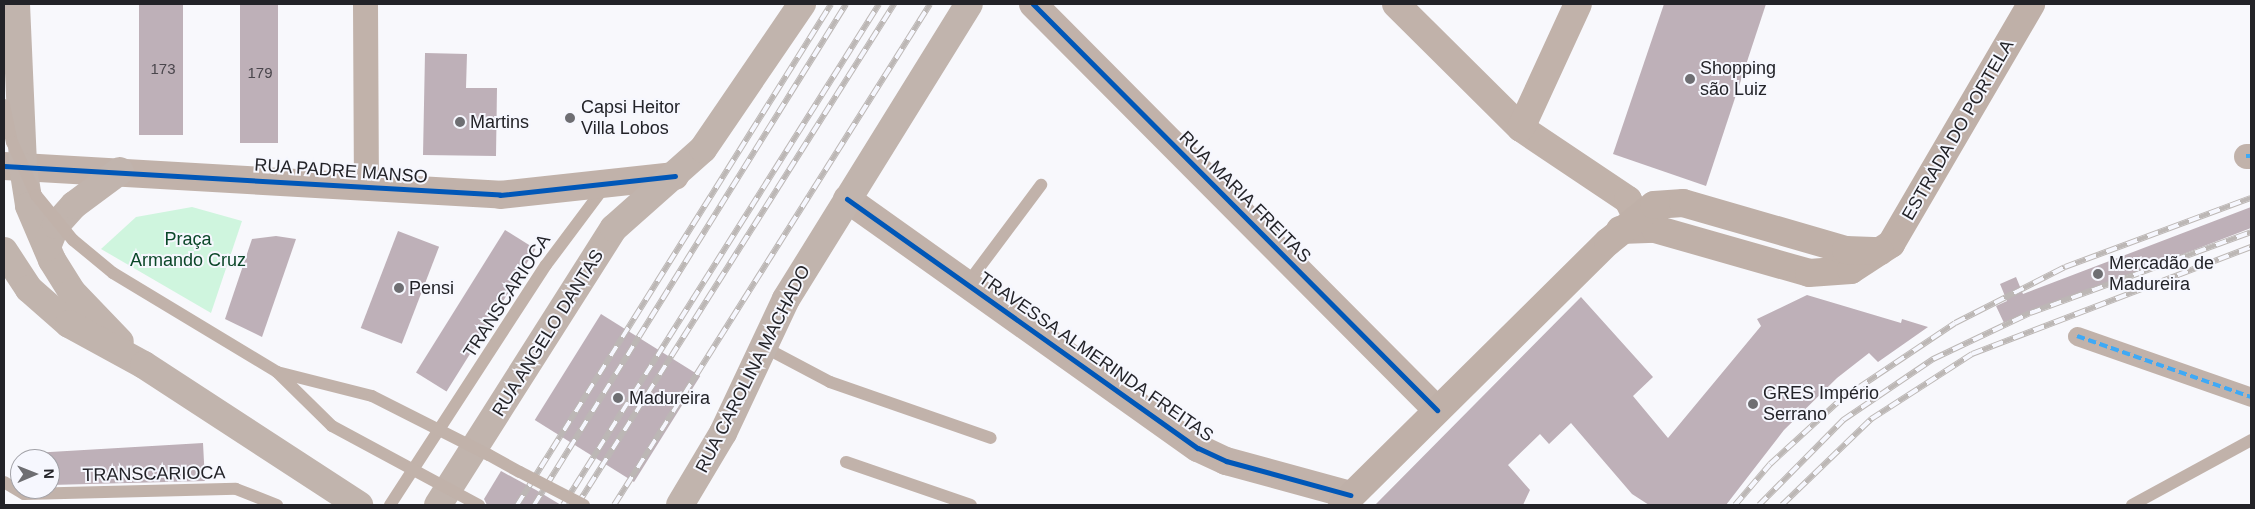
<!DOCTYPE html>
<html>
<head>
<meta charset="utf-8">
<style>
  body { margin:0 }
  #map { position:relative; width:2255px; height:509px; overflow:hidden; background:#f8f8fc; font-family:Arial,sans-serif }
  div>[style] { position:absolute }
  .green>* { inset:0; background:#cff5de }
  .building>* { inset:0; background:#beb0b8; transform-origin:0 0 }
  .service>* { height:12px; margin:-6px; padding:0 6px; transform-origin:6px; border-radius:6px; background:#c1b2aa }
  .pedestrian>* { height:19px; margin:-9.5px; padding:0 9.5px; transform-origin:9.5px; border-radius:9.5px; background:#c1b2aa }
  .minor>* { height:25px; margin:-12.5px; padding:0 12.5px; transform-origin:12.5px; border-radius:12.5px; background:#c1b2aa }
  .tertiary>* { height:28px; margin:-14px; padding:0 14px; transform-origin:14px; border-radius:14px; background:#c1b2aa }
  .secondary>* { height:28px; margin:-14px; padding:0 14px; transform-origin:14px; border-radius:14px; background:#bfb0a8 }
  .primary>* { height:28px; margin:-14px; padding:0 14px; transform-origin:14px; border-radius:14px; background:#c1b4ad }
  .rail>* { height:5.5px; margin-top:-2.75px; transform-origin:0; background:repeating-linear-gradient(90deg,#f6f7fe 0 11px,#bcb7b5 0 22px); box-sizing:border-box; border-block:1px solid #bcb7b5 }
  .service-bridge>* { height:12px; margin:-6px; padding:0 6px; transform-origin:6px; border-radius:6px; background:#c1b2aa }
  .quiet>* { height:4px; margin-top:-2px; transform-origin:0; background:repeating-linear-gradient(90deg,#3fa9f5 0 8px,transparent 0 12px) }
  .cycleway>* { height:5px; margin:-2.5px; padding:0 2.5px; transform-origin:2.5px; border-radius:2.5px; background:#0057b8 }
  .dots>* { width:14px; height:14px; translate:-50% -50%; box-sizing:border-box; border:2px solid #f6f7fe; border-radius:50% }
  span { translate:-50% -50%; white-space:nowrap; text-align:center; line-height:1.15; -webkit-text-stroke:4px #f6f7fe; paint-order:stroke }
  .number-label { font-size:15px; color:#4a464c }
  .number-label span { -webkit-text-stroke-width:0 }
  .poi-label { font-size:18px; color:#232328 }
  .left { translate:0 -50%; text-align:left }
  .street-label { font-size:18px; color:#232328 }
  .park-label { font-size:18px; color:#0b4729 }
  .frame { position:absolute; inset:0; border:5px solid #232328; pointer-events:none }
  .north { position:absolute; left:10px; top:449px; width:50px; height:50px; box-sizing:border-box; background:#f6f7fe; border:1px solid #a2a2a8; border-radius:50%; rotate:89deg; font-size:14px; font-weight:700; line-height:20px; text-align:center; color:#232328 }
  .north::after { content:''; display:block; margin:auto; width:18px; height:22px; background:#6e6e72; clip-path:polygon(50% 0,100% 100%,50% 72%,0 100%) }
</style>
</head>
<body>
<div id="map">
  <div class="green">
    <i style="clip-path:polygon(192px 207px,242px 221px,211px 313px,101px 249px,136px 217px)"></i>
  </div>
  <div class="building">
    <i style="left:139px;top:4px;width:44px;height:131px"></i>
    <i style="left:240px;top:4px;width:38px;height:139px"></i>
    <i style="clip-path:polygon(1664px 4px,1766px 4px,1706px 186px,1613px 154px)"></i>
    <i style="clip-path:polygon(425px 53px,467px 54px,466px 88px,497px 88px,496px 156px,423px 155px)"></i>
    <i style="clip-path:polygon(2251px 207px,2251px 228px,2004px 323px,1996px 306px,2007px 301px,2000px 284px,2016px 277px,2023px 294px)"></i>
    <i style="left:505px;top:230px;width:36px;height:168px;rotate:32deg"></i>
    <i style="left:398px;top:231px;width:44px;height:104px;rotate:21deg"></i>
    <i style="clip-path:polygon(276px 236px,296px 239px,262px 337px,225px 319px,252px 239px)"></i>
    <i style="clip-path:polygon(1807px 295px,1901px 323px,1902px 319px,1928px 327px,1878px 362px,1869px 353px,1837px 378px,1784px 430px,1726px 505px,1649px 505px,1632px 494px,1571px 423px,1549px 444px,1540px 434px,1508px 465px,1530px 490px,1523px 505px,1375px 505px,1581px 297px,1653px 377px,1633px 396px,1668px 438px,1761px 326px,1757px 319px)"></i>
    <i style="left:601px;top:314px;width:117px;height:125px;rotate:32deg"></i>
    <i style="clip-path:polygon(203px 443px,205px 481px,50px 485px,50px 459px,34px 459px,33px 453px)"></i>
    <i style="clip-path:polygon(501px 471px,536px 490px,561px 505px,487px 505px,484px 499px)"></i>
  </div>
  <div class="service">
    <i style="left:967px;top:284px;width:124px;rotate:-53.2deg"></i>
    <i style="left:762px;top:346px;width:77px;rotate:27.9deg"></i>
    <i style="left:830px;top:382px;width:170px;rotate:19.2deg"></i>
    <i style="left:489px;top:455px;width:35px;rotate:29deg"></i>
    <i style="left:846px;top:462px;width:132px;rotate:19deg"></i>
    <i style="left:4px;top:482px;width:23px;rotate:31deg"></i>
    <i style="left:24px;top:494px;width:212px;rotate:-1.4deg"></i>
    <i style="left:236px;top:489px;width:44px;rotate:21.3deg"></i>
    <i style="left:390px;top:505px;width:286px;rotate:-57deg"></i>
    <i style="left:546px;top:265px;width:99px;rotate:-53.2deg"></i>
    <i style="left:2132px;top:505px;width:136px;rotate:-28.6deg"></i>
  </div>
  <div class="pedestrian">
    <i style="left:2077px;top:336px;width:184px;rotate:19.3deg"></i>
  </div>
  <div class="minor">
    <i style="left:365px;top:4px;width:182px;rotate:89.7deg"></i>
    <i style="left:2246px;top:156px;width:5px"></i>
  </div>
  <div class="tertiary">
    <i style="left:1033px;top:4px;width:573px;rotate:45.14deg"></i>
    <i style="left:1396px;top:4px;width:176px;rotate:44.8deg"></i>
    <i style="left:1521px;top:128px;width:129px;rotate:33.9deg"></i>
    <i style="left:1628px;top:200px;width:18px;rotate:63deg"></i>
    <i style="left:1521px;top:128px;width:136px;rotate:-65.3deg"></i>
    <i style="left:4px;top:166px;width:497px;rotate:3.3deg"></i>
    <i style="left:500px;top:195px;width:176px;rotate:-6.2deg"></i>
    <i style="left:847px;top:199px;width:430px;rotate:35.4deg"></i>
    <i style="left:1198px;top:448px;width:31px;rotate:25deg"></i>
    <i style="left:1226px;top:461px;width:129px;rotate:15.3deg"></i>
  </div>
  <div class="secondary">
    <i style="left:1620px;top:230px;width:35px;rotate:-2deg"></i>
    <i style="left:1655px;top:229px;width:160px;rotate:15.9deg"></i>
    <i style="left:1809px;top:273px;width:42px;rotate:-4.1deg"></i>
    <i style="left:1851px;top:270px;width:48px;rotate:-33deg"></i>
    <i style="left:1891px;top:244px;width:278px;rotate:-59.7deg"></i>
    <i style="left:1342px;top:505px;width:374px;rotate:-44.7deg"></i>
    <i style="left:1608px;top:242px;width:59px;rotate:-38.8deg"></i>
    <i style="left:1654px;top:205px;width:29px;rotate:-4deg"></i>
    <i style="left:1683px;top:203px;width:170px;rotate:16.1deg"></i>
    <i style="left:1846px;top:250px;width:34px;rotate:2deg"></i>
  </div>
  <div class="primary">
    <i style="left:16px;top:4px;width:163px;rotate:87.5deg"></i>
    <i style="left:23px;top:167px;width:39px;rotate:81deg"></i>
    <i style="left:29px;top:206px;width:59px;rotate:66.9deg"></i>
    <i style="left:52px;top:260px;width:38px;rotate:58deg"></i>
    <i style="left:72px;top:292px;width:69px;rotate:46.2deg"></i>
    <i style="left:47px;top:247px;width:24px;rotate:-68deg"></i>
    <i style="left:56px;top:225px;width:27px;rotate:-48deg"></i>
    <i style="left:74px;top:205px;width:57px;rotate:-36.5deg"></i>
    <i style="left:4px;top:251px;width:45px;rotate:56.7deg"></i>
    <i style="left:29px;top:289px;width:53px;rotate:41.2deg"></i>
    <i style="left:69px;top:324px;width:85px;rotate:28.7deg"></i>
    <i style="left:144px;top:365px;width:257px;rotate:33.1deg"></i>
    <i style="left:438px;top:505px;width:328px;rotate:-57.6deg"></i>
    <i style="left:614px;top:228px;width:119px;rotate:-41.6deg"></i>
    <i style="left:703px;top:149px;width:176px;rotate:-55.7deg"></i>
    <i style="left:680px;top:505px;width:84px;rotate:-59.2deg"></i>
    <i style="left:723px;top:433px;width:148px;rotate:-64.8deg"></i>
    <i style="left:786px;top:299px;width:347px;rotate:-58.2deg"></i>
  </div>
  <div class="rail">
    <i style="left:517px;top:505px;width:591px;rotate:-57.92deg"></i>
    <i style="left:534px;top:505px;width:590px;rotate:-58.09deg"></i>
    <i style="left:563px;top:505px;width:592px;rotate:-57.76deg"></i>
    <i style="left:577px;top:505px;width:593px;rotate:-57.68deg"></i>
    <i style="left:614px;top:505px;width:592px;rotate:-57.76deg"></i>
    <i style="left:1735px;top:505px;width:54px;rotate:-49.5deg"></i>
    <i style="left:1770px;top:464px;width:95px;rotate:-42.4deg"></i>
    <i style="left:1840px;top:400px;width:138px;rotate:-33.8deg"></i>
    <i style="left:1955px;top:323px;width:123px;rotate:-27deg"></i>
    <i style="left:2065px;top:267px;width:198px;rotate:-20.4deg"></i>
    <i style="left:1759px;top:505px;width:120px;rotate:-45.3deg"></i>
    <i style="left:1843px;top:420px;width:109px;rotate:-34.1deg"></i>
    <i style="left:1933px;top:359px;width:107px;rotate:-25.4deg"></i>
    <i style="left:2030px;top:313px;width:235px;rotate:-20.1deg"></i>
    <i style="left:1782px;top:505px;width:124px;rotate:-44deg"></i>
    <i style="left:1871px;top:419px;width:120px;rotate:-32.8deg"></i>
    <i style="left:1972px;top:354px;width:299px;rotate:-21deg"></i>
  </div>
  <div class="service-bridge">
    <i style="left:4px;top:105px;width:38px;rotate:78deg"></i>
    <i style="left:12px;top:142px;width:58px;rotate:65.6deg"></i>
    <i style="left:36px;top:195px;width:58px;rotate:50.6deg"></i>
    <i style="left:73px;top:240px;width:52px;rotate:39.5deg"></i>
    <i style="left:113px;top:273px;width:192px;rotate:31.1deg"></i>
    <i style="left:277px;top:372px;width:98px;rotate:14.2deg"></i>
    <i style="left:372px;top:396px;width:131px;rotate:26.8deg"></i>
    <i style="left:277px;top:372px;width:77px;rotate:44.5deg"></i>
    <i style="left:332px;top:426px;width:167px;rotate:28.3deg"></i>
    <i style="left:520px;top:472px;width:72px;rotate:27.3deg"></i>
  </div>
  <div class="quiet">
    <i style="left:2246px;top:156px;width:5px"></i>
    <i style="left:2077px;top:336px;width:184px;rotate:19.3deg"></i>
  </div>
  <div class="cycleway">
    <i style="left:1033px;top:4px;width:573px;rotate:45.14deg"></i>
    <i style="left:4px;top:166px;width:497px;rotate:3.3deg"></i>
    <i style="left:500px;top:195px;width:176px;rotate:-6.2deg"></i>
    <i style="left:847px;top:199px;width:430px;rotate:35.4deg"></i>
    <i style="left:1198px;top:448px;width:31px;rotate:25deg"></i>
    <i style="left:1226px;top:461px;width:129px;rotate:15.3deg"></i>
  </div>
  <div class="dots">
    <i style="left:1690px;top:79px;background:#6e6e72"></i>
    <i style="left:570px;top:118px;background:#6e6e72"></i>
    <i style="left:460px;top:122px;background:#6e6e72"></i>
    <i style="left:2098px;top:274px;background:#6e6e72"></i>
    <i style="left:399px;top:288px;background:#6e6e72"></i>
    <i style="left:618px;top:398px;background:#6e6e72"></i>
    <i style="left:1753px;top:404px;background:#6e6e72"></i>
  </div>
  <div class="number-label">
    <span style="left:163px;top:69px">173</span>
    <span style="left:260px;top:73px">179</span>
  </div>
  <div class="poi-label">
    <span class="left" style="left:1700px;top:79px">Shopping<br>são Luiz</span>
    <span class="left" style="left:581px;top:118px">Capsi Heitor<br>Villa Lobos</span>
    <span class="left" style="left:470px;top:122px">Martins</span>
    <span class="left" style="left:2109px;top:274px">Mercadão de<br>Madureira</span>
    <span class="left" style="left:409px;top:288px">Pensi</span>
    <span class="left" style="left:1763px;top:404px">GRES Império<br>Serrano</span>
    <span class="left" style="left:629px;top:398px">Madureira</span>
  </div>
  <div class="street-label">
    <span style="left:1958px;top:130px;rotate:-60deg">ESTRADA DO PORTELA</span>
    <span style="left:341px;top:171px;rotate:4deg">RUA PADRE MANSO</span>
    <span style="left:1245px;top:197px;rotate:45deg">RUA MARIA FREITAS</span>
    <span style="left:507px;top:296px;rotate:-57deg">TRANSCARIOCA</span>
    <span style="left:548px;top:333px;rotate:-58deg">RUA ANGELO DANTAS</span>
    <span style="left:1096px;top:357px;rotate:35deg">TRAVESSA ALMERINDA FREITAS</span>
    <span style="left:753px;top:369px;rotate:-63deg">RUA CAROLINA MACHADO</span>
    <span style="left:154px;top:474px;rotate:-1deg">TRANSCARIOCA</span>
  </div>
  <div class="park-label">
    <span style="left:188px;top:250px">Praça<br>Armando Cruz</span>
  </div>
  <div class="frame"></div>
  <div class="north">N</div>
</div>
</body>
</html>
